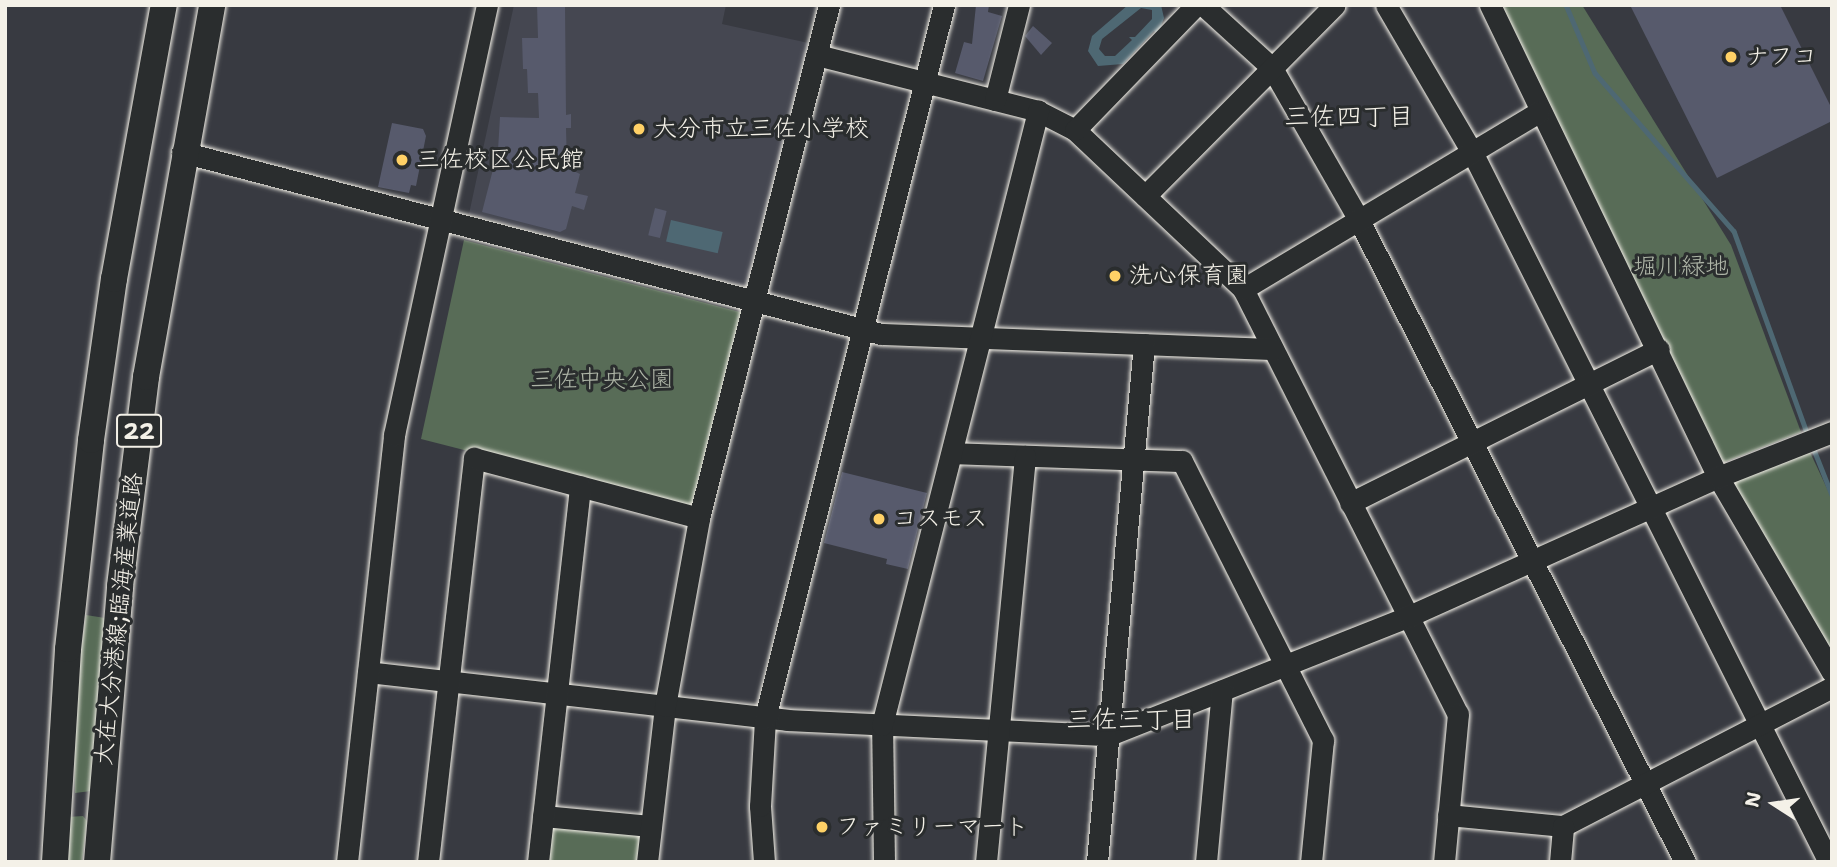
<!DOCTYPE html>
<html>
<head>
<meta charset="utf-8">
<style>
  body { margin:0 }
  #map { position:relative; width:1837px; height:867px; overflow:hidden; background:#383a41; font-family:"Shantell Sans","Klee One",sans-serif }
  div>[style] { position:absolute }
  .built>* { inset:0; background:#454751 }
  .green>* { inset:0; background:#586c57 }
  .water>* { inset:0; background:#4e6873; transform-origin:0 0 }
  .stream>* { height:4.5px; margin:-2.25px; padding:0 2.25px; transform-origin:2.25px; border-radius:2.25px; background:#4e6873 }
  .building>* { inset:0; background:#575a6c; transform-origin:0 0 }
  .roads { filter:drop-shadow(0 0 2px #f4f1e8) drop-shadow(0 0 2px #f4f1e8) }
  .minor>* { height:21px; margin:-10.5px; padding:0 10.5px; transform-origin:10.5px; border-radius:10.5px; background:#2a2d2e }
  .major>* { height:26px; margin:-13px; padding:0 13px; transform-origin:13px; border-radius:13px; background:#2a2d2e }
  .dots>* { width:19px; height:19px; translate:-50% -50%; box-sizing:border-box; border:4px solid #2a2d2e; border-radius:50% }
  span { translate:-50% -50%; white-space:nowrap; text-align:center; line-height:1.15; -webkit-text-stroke:6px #2a2d2e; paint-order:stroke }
  .shield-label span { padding:2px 5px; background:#2a2d2e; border:2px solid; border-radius:5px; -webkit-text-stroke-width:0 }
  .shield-label { font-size:23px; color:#f4f1e8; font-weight:700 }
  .poi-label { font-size:24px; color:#f4f1e8 }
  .left { translate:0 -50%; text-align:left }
  .park-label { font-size:24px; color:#aeb5a7 }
  .street-label { font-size:24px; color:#f4f1e8 }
  .neighbourhood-label { font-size:26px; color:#f4f1e8 }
  .frame { position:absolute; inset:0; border:7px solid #f4f1e8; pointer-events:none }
  .north { position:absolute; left:1739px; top:769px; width:70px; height:70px; -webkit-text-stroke:5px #2a2d2e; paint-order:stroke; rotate:282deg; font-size:19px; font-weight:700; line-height:28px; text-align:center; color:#f4f1e8 }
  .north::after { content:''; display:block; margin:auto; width:24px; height:32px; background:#f4f1e8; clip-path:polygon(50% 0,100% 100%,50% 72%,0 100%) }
</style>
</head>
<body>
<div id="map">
  <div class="built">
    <i style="clip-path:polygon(514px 5px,726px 5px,722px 24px,813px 44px,751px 288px,469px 214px)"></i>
  </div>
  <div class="green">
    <i style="clip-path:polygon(1502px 5px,1582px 5px,1731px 245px,1801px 432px,1725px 462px,1720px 460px)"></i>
    <i style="clip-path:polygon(464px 240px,744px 313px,695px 506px,690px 508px,421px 439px)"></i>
    <i style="clip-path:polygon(1808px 448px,1832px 499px,1832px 669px,1729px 480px)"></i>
    <i style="clip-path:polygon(86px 615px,105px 618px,91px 791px,75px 793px,73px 707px)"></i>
    <i style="clip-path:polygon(83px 816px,87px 821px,82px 862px,62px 862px,67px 817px)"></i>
    <i style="clip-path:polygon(547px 825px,638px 832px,643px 836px,640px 862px,543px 862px)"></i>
  </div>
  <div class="water">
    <i style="clip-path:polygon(evenodd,1128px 5px,1161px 5px,1164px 18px,1158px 34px,1154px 31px,1123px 64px,1098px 66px,1088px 51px,1092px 36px,1128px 5px,1141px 8px,1152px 10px,1152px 19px,1135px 37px,1129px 37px,1132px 40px,1115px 56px,1105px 56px,1099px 49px,1102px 39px,1141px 8px)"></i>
    <i style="left:671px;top:220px;width:53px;height:22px;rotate:13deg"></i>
  </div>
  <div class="stream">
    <i style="left:1566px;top:5px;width:74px;rotate:66.9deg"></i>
    <i style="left:1595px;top:73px;width:210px;rotate:48.7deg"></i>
    <i style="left:1734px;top:231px;width:217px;rotate:70.1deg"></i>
    <i style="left:1813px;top:447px;width:52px;rotate:68.4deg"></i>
  </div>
  <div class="building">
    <i style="clip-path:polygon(537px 5px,565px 5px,566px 115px,571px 114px,571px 128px,566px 128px,567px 168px,580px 174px,575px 193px,588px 196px,584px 210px,572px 206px,566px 229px,560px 232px,482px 212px,498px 150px,500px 117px,539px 118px,538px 93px,528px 93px,527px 69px,523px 69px,522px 38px,538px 38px)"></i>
    <i style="clip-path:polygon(976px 5px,989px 5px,988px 12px,1002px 16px,983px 81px,955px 73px,964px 42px,972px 44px)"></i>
    <i style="clip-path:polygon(1630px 5px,1780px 5px,1832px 109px,1832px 121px,1717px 178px)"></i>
    <i style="clip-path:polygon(1033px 26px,1052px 43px,1041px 55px,1025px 36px)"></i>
    <i style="clip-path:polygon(392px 123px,423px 129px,426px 136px,416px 186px,411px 185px,409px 193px,378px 187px)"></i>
    <i style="left:655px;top:208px;width:12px;height:28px;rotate:14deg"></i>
    <i style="clip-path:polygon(842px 472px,927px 493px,908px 569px,886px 564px,887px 559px,824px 543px)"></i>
  </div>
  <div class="roads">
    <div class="minor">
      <i style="left:1203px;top:5px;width:93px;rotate:42.4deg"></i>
      <i style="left:1272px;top:68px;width:175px;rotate:60.2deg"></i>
      <i style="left:1359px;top:220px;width:720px;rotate:63.08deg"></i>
      <i style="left:1386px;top:5px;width:170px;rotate:59.7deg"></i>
      <i style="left:1472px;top:152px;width:795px;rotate:63.31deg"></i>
      <i style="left:1490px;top:5px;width:524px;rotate:64.22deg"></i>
      <i style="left:1718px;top:477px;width:226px;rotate:59.7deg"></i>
      <i style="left:817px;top:55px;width:228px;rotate:14.2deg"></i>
      <i style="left:1038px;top:111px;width:42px;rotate:27.2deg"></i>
      <i style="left:1075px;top:130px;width:231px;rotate:43.4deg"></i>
      <i style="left:1243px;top:289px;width:476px;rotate:63.2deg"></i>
      <i style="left:1458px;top:714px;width:149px;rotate:95.4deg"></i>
      <i style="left:995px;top:100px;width:98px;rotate:-75.8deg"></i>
      <i style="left:1075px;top:130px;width:174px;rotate:-45.9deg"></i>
      <i style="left:182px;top:152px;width:722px;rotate:14.59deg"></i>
      <i style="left:881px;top:334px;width:392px;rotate:2.2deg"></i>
      <i style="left:1145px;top:196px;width:269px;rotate:-45.2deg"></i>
      <i style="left:1243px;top:289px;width:345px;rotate:-30.9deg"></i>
      <i style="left:952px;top:453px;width:230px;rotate:2deg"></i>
      <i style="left:1182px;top:461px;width:313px;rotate:63.2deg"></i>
      <i style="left:1323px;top:740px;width:123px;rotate:95.6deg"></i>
      <i style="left:1350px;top:503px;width:345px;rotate:-26.5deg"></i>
      <i style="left:368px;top:672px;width:422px;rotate:6.5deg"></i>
      <i style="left:787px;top:720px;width:322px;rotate:2.7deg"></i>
      <i style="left:1109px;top:735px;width:323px;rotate:-21.6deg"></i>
      <i style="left:1409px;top:616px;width:339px;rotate:-24.2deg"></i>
      <i style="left:1718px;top:477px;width:123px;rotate:-21.5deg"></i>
      <i style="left:1448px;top:815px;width:116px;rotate:5.5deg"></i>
      <i style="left:1563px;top:826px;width:303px;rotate:-27.3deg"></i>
      <i style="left:543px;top:816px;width:108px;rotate:5.3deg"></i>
      <i style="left:347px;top:862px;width:430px;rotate:-83.7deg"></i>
      <i style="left:394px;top:435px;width:440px;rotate:-77.8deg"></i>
      <i style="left:428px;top:862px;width:407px;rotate:-83.5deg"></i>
      <i style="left:474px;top:458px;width:233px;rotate:14.9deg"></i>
      <i style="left:538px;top:862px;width:378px;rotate:-83.6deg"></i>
      <i style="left:647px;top:862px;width:157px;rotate:-83.4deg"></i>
      <i style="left:665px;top:706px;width:191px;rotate:-79.7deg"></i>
      <i style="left:699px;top:518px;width:529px;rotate:-75.78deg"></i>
      <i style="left:764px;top:862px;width:56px;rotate:-94.1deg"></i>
      <i style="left:760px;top:806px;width:88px;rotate:-86.7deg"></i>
      <i style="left:765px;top:718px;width:735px;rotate:-75.91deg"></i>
      <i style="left:884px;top:862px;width:137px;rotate:-90.8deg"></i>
      <i style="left:882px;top:725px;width:634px;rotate:-75.74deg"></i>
      <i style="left:986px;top:862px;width:408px;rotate:-84.5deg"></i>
      <i style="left:1097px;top:862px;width:520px;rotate:-84.82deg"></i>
      <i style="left:1206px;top:862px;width:172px;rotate:-84.7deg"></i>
      <i style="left:1560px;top:862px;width:36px;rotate:-85deg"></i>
    </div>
    <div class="major">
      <i style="left:55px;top:862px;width:213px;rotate:-86.5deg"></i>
      <i style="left:68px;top:649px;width:210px;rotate:-83.7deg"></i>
      <i style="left:91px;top:440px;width:163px;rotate:-81.9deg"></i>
      <i style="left:114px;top:279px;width:279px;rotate:-79.7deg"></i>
      <i style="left:97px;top:862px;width:277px;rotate:-85.2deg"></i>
      <i style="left:120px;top:586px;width:211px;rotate:-82.9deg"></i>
      <i style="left:146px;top:377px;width:378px;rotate:-79.9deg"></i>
    </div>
  </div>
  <div class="dots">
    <i style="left:1731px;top:57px;background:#ffd166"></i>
    <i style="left:639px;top:129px;background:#ffd166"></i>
    <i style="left:402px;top:160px;background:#ffd166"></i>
    <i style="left:1115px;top:276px;background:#ffd166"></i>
    <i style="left:879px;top:519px;background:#ffd166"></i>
    <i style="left:822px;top:827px;background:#ffd166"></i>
  </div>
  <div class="shield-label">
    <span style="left:139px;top:431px">22</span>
  </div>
  <div class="poi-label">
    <span class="left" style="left:1745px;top:57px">ナフコ</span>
    <span class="left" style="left:653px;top:129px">大分市立三佐小学校</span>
    <span class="left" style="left:416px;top:160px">三佐校区公民館</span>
    <span class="left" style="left:1129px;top:276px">洗心保育園</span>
    <span class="left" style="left:893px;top:519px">コスモス</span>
    <span class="left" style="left:836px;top:827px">ファミリーマート</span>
  </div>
  <div class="park-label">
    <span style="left:1681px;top:267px">堀川緑地</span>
    <span style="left:602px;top:380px">三佐中央公園</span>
  </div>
  <div class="street-label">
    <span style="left:119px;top:619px;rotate:-84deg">大在大分港線;臨海産業道路</span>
  </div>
  <div class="neighbourhood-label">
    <span style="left:1349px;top:116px">三佐四丁目</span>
    <span style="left:1131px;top:719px">三佐三丁目</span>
  </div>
  <div class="frame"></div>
  <div class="north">N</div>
</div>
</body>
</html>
